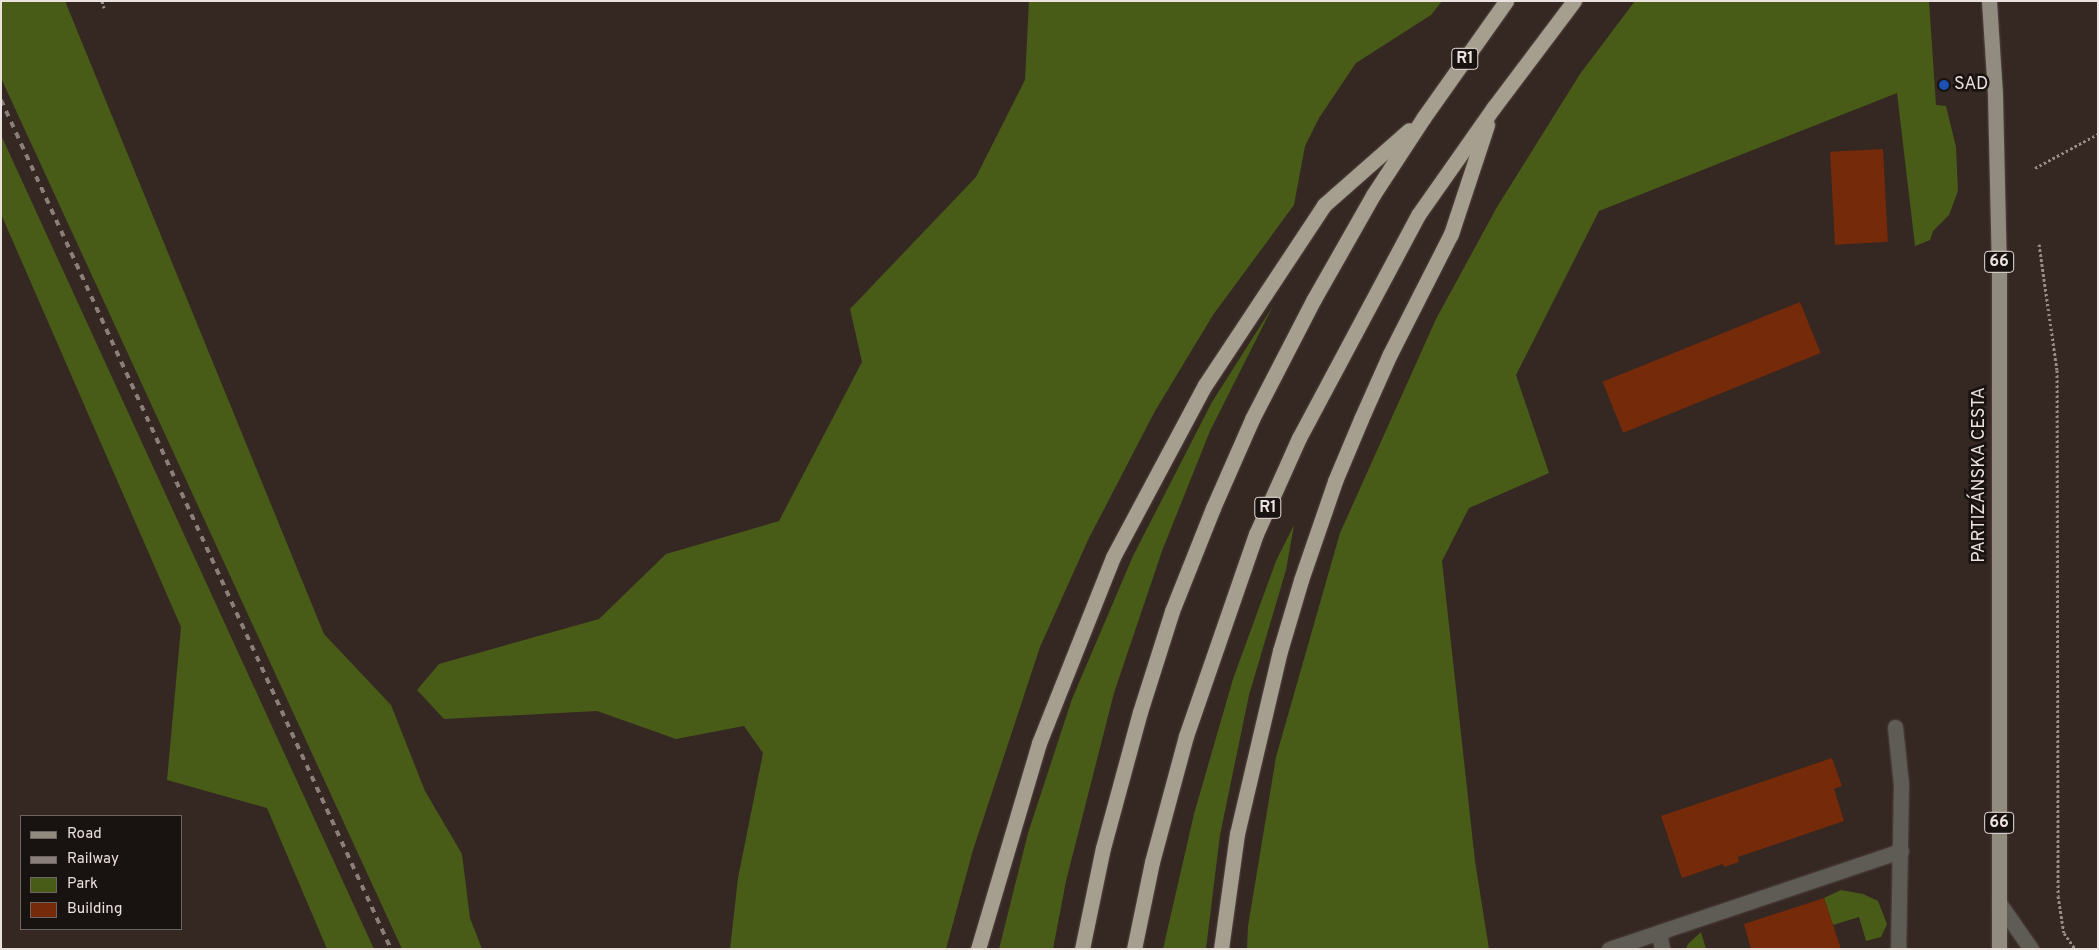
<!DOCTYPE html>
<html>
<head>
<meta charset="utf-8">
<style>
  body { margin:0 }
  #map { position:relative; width:2099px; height:950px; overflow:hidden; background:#352722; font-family:Overpass,sans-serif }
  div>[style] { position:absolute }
  .green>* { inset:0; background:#485c18 }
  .building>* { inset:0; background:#752a0a; transform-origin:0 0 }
  .path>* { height:3px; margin-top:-1.5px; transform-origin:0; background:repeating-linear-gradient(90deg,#988c88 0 2.5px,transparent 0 5px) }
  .roads { filter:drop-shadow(0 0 1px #524540) drop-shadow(0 0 1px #524540) }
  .minor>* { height:15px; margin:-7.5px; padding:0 7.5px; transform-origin:7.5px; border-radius:7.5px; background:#5f5c56 }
  .major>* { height:15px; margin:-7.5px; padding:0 7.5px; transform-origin:7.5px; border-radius:7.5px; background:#928b7f }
  .highway>* { height:15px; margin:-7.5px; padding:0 7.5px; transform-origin:7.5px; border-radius:7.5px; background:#a69e8f }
  .rail>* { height:4px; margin-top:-2px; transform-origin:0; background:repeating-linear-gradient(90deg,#8b7f7b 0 6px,transparent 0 12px) }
  .dots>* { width:14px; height:14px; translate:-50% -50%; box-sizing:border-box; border:2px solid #181210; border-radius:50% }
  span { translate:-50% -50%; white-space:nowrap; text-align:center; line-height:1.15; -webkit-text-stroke:5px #181210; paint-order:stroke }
  .shield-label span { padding:1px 4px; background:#181210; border:1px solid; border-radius:4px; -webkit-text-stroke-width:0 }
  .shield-label { font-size:16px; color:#ebe1de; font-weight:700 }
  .poi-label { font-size:18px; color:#ebe1de }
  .left { translate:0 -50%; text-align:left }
  .street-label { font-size:18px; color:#ebe1de }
  .frame { position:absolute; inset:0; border:2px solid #ebe1de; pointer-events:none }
  .legend { position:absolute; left:20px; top:815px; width:162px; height:115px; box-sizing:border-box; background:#181210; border:1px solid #6c6562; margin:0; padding:6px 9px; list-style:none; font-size:15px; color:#ebe1de }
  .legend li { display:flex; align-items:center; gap:10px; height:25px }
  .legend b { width:25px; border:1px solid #6c6562 }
</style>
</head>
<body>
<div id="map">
  <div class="green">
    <i style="clip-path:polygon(1px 1px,65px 1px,324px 634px,391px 705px,425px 791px,462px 854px,470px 918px,482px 949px,402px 949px,1px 78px)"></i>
    <i style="clip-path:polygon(1029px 1px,1442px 1px,1431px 15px,1356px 63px,1319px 118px,1305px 146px,1294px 205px,1213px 315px,1155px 411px,1088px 540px,1040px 647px,973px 850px,946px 949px,730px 949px,738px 878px,763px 753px,744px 726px,676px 739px,597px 711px,444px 719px,417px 690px,439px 664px,599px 619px,666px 554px,779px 521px,862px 362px,850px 309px,976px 177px,1025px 80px)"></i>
    <i style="clip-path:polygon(1635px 1px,1929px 1px,1936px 105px,1946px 106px,1956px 147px,1958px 191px,1949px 215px,1933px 231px,1930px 240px,1915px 246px,1897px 93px,1599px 211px,1516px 375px,1549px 473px,1469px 508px,1442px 561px,1475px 861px,1489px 949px,1247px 949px,1248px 926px,1276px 757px,1340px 533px,1436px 319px,1497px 207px,1580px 74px)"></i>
    <i style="clip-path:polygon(1px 135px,374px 949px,327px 949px,267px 808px,167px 780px,181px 627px,1px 214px)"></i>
    <i style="clip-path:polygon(1273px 306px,1210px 431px,1162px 551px,1114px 693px,1066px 881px,1053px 949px,999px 949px,1028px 833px,1072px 699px,1133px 556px,1212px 402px)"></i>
    <i style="clip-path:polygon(1294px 525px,1286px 570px,1249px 695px,1220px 835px,1206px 949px,1163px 949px,1194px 814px,1233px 679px,1276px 561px)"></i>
    <i style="clip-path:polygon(1841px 890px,1863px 894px,1878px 901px,1887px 924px,1881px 937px,1866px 941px,1859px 917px,1833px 925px,1824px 898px)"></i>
    <i style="clip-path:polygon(1701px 932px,1706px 949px,1686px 949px,1688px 944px)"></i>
  </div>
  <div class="building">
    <i style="left:1883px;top:149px;width:93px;height:53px;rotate:87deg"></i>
    <i style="left:1800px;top:302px;width:55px;height:213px;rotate:68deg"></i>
    <i style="clip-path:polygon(1832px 758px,1842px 786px,1834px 789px,1844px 821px,1738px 857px,1739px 862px,1724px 867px,1723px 864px,1682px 878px,1661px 816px)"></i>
    <i style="clip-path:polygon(1824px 898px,1841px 949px,1751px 949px,1744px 924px)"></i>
  </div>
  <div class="path">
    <i style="left:102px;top:1px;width:7px;rotate:74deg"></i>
    <i style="left:2035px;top:168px;width:72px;rotate:-28.4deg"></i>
    <i style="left:2039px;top:244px;width:127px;rotate:81.9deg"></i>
    <i style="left:2057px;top:370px;width:526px;rotate:89.89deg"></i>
    <i style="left:2058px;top:896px;width:37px;rotate:81deg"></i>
    <i style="left:2064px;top:933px;width:19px;rotate:55deg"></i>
    <i style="left:1744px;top:949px;width:3px"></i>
  </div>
  <div class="roads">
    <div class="minor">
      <i style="left:1895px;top:727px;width:57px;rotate:84deg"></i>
      <i style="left:1901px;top:784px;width:165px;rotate:91deg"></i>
      <i style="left:1999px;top:903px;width:56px;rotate:55.2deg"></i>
      <i style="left:1659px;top:933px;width:16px;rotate:79deg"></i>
      <i style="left:1609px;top:949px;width:308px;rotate:-18.6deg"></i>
    </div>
    <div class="major">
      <i style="left:1989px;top:1px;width:94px;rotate:86.3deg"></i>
      <i style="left:1995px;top:95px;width:174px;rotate:88.7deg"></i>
      <i style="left:1999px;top:269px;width:680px;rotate:90deg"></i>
    </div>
    <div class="highway">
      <i style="left:978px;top:949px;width:215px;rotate:-73.5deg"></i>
      <i style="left:1039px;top:743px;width:200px;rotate:-68.3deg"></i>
      <i style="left:1113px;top:557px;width:195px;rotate:-61.9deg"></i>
      <i style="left:1205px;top:385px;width:216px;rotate:-56.5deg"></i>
      <i style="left:1324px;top:205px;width:113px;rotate:-41.4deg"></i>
      <i style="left:1082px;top:949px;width:103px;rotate:-78.3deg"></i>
      <i style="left:1103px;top:848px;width:141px;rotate:-74.8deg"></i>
      <i style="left:1140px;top:712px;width:106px;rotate:-72.4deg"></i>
      <i style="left:1172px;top:611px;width:111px;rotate:-68.3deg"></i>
      <i style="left:1213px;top:508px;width:97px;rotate:-66.3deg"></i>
      <i style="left:1252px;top:419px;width:135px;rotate:-62.7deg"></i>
      <i style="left:1314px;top:299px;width:120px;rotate:-60.4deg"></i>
      <i style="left:1373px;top:195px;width:93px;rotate:-56.8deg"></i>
      <i style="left:1424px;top:117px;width:142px;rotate:-54.7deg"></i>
      <i style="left:1134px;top:949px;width:89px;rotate:-78.3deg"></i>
      <i style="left:1152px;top:862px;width:131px;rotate:-74.9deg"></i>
      <i style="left:1186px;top:736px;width:214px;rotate:-70.9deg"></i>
      <i style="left:1256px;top:534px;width:105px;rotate:-65.9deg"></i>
      <i style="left:1299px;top:438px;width:253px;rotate:-61.9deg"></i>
      <i style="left:1418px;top:215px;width:132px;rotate:-54.9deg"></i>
      <i style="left:1494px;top:107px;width:133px;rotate:-53deg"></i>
      <i style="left:1221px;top:949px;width:116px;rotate:-82.1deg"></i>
      <i style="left:1237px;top:834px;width:188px;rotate:-76.8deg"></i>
      <i style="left:1280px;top:651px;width:74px;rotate:-73.5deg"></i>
      <i style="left:1301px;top:580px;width:105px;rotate:-71deg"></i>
      <i style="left:1335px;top:481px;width:67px;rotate:-67.2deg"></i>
      <i style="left:1361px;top:419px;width:71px;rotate:-66deg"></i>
      <i style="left:1390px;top:354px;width:135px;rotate:-63.1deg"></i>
      <i style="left:1451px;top:234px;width:115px;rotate:-71.7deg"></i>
    </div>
  </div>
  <div class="rail">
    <i style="left:1px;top:100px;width:934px;rotate:65.33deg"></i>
  </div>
  <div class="dots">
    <i style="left:1944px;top:85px;background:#1a4fb4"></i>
  </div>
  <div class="shield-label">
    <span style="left:1465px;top:59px">R1</span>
    <span style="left:1999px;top:262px">66</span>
    <span style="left:1268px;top:508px">R1</span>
    <span style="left:1999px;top:823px">66</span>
  </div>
  <div class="poi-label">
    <span class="left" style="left:1954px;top:85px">SAD</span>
  </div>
  <div class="street-label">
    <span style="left:1980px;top:475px;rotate:-90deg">PARTIZÁNSKA CESTA</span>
  </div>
  <div class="frame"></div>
  <ul class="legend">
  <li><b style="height:6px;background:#928b7f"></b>Road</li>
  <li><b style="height:6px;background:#8b7f7b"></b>Railway</li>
  <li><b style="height:14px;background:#485c18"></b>Park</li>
  <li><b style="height:14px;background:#752a0a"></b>Building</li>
  </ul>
</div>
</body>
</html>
